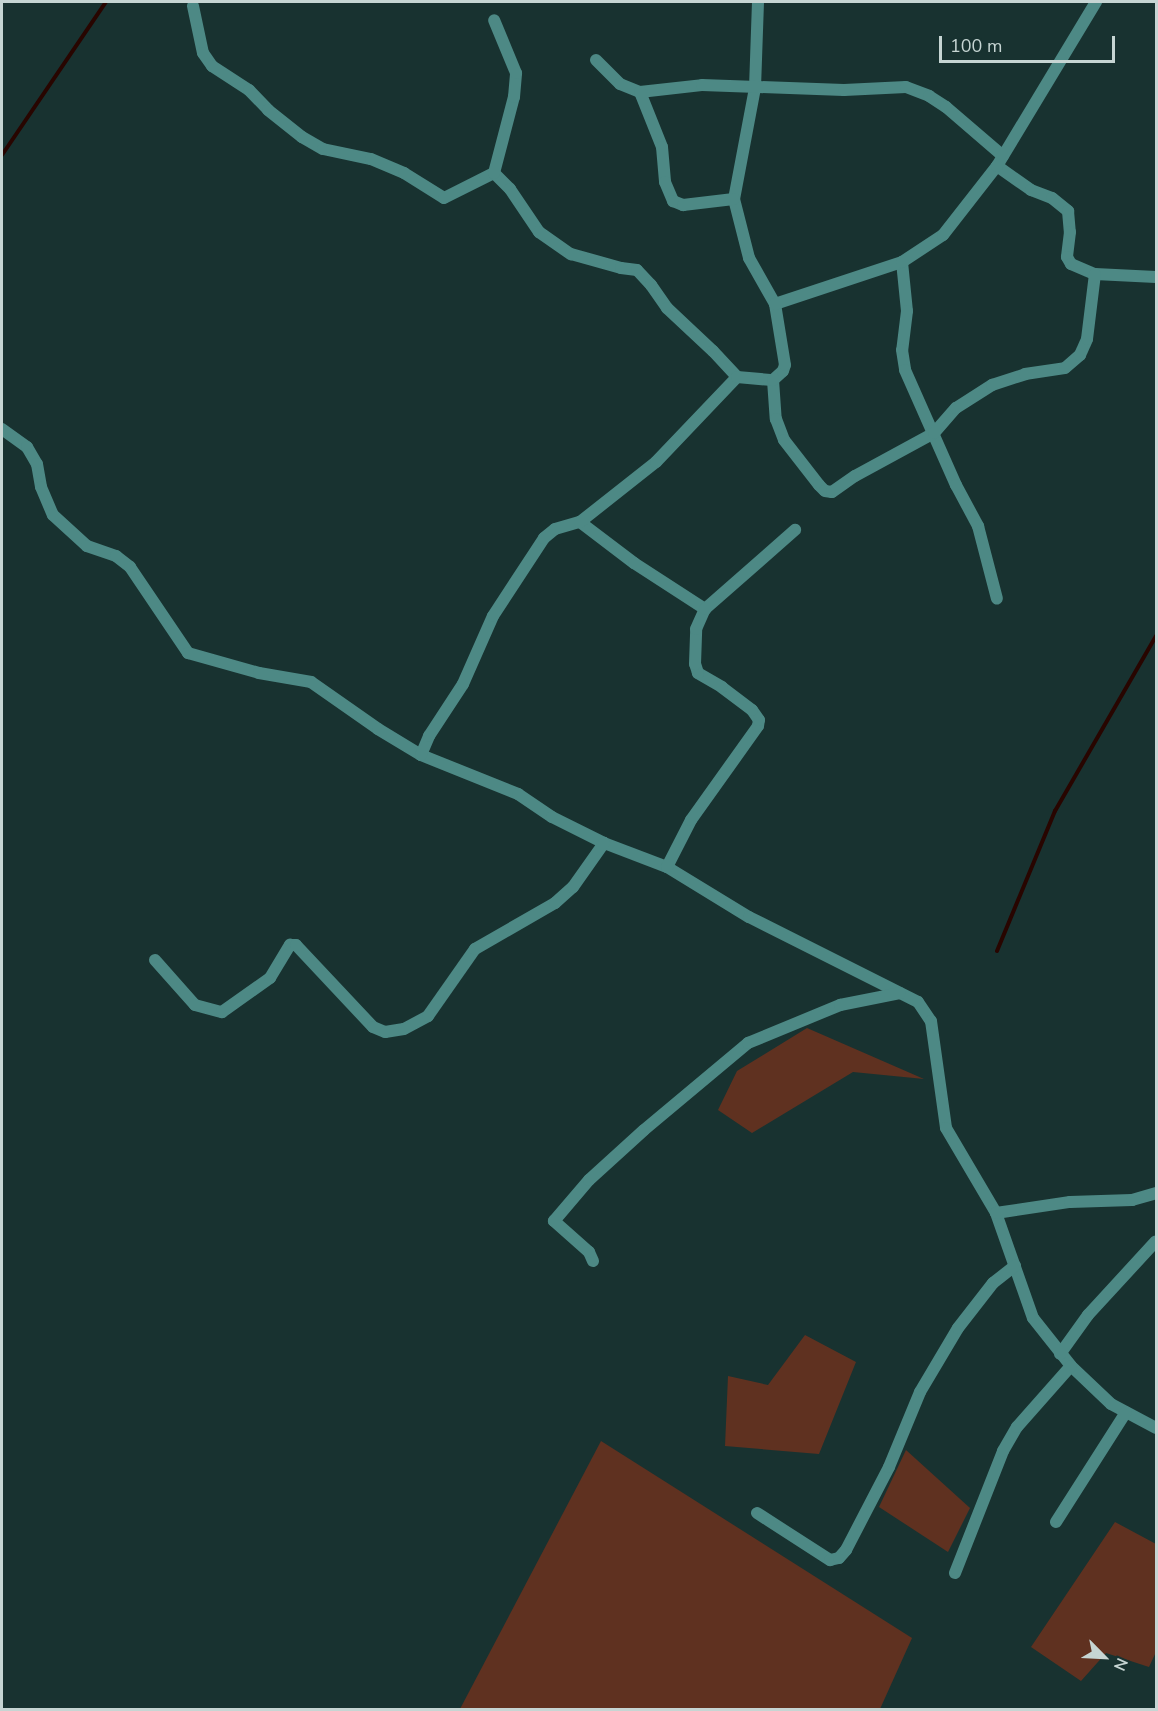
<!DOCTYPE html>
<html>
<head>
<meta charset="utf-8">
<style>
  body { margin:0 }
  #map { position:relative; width:1158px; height:1711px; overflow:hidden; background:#183230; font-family:"Nunito Sans",sans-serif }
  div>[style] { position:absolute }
  .green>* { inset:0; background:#5f3120 }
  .stream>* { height:4px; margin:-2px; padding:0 2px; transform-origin:2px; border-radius:2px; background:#280500 }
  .minor>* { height:12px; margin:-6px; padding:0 6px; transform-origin:6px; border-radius:6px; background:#4d8985 }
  span { translate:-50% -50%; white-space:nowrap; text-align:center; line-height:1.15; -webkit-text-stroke:6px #183230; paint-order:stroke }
  .frame { position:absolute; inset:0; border:3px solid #c6d5d3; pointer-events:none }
  .north { position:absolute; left:1074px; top:1627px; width:60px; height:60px; -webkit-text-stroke:4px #183230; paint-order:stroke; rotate:114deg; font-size:16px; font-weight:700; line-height:24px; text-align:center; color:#c6d5d3 }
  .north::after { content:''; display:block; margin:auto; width:21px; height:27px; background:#c6d5d3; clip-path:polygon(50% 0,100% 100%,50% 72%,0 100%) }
  .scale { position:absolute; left:939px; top:36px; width:176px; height:27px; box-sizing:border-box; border:3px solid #c6d5d3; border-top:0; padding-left:8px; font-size:18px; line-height:21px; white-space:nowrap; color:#c6d5d3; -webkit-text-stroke:4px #183230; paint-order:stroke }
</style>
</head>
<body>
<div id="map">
  <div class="green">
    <i style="clip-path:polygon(807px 1028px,924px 1079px,853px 1072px,752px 1133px,718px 1110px,737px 1071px)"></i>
    <i style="clip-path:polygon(805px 1335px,856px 1362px,819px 1454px,725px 1446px,728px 1376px,768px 1385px)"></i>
    <i style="clip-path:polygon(601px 1441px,912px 1638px,880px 1709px,460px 1709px)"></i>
    <i style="clip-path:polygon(906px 1450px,970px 1508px,948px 1552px,879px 1507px)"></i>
    <i style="clip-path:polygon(1115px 1522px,1156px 1544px,1156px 1652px,1149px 1667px,1106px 1653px,1081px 1681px,1031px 1647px)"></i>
  </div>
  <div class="stream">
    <i style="left:2px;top:155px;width:185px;rotate:-55.8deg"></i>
    <i style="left:997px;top:951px;width:152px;rotate:-67.5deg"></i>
    <i style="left:1055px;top:811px;width:202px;rotate:-60deg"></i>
  </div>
  <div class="minor">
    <i style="left:758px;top:2px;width:86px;rotate:92deg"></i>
    <i style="left:755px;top:88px;width:113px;rotate:100.7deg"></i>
    <i style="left:734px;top:199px;width:61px;rotate:75.7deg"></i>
    <i style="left:749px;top:258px;width:53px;rotate:60.5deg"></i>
    <i style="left:193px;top:6px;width:48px;rotate:78deg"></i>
    <i style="left:203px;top:53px;width:16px;rotate:55deg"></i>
    <i style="left:212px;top:66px;width:44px;rotate:33deg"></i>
    <i style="left:249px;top:90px;width:28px;rotate:46deg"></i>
    <i style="left:268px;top:110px;width:43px;rotate:38.5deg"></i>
    <i style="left:302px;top:137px;width:24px;rotate:30deg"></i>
    <i style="left:323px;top:149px;width:49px;rotate:11.8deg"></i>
    <i style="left:371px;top:159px;width:36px;rotate:23deg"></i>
    <i style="left:404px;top:173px;width:47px;rotate:32deg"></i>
    <i style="left:444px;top:198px;width:56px;rotate:-26.6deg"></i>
    <i style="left:494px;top:173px;width:23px;rotate:45deg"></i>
    <i style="left:510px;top:189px;width:52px;rotate:56deg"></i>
    <i style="left:539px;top:232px;width:39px;rotate:35deg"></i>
    <i style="left:571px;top:254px;width:52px;rotate:15.6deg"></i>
    <i style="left:621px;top:268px;width:16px;rotate:7deg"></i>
    <i style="left:637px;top:270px;width:21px;rotate:47deg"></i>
    <i style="left:651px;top:285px;width:28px;rotate:55deg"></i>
    <i style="left:667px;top:308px;width:63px;rotate:43.1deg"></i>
    <i style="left:713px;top:351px;width:35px;rotate:47deg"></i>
    <i style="left:596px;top:60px;width:34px;rotate:45deg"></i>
    <i style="left:620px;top:84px;width:22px;rotate:22deg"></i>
    <i style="left:640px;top:92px;width:62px;rotate:-6.4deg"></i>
    <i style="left:702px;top:85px;width:142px;rotate:2deg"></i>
    <i style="left:844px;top:90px;width:62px;rotate:-2.8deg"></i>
    <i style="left:906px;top:87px;width:25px;rotate:21deg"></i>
    <i style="left:929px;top:96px;width:20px;rotate:33deg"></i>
    <i style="left:946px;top:107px;width:75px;rotate:40.7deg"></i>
    <i style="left:640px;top:92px;width:59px;rotate:68.2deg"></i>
    <i style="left:662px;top:147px;width:35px;rotate:85deg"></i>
    <i style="left:665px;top:182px;width:21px;rotate:67deg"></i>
    <i style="left:673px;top:201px;width:11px;rotate:22deg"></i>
    <i style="left:683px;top:205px;width:51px;rotate:-6.7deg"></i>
    <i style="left:997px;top:166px;width:42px;rotate:35.2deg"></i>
    <i style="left:1031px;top:190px;width:22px;rotate:21deg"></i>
    <i style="left:1052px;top:198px;width:21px;rotate:39deg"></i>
    <i style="left:1068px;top:211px;width:21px;rotate:85deg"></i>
    <i style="left:1070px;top:232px;width:25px;rotate:97deg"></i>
    <i style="left:1067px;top:257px;width:8px;rotate:60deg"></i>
    <i style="left:1071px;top:264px;width:26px;rotate:23deg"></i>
    <i style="left:1095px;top:274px;width:61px;rotate:2.8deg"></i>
    <i style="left:494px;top:173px;width:79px;rotate:-75.3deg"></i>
    <i style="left:514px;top:97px;width:24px;rotate:-85deg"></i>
    <i style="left:516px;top:73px;width:57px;rotate:-112.5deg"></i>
    <i style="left:902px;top:262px;width:49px;rotate:84.2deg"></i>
    <i style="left:907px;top:311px;width:39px;rotate:97deg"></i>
    <i style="left:902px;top:350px;width:20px;rotate:81deg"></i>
    <i style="left:905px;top:370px;width:126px;rotate:66.1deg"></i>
    <i style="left:956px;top:485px;width:47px;rotate:61.8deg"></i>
    <i style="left:978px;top:526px;width:75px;rotate:75.4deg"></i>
    <i style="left:773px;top:380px;width:39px;rotate:86deg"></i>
    <i style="left:776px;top:419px;width:22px;rotate:69deg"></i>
    <i style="left:784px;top:440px;width:57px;rotate:52.1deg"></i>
    <i style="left:819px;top:485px;width:8px;rotate:45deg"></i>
    <i style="left:825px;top:491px;width:7px;rotate:8deg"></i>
    <i style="left:832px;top:492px;width:28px;rotate:-35deg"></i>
    <i style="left:855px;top:476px;width:90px;rotate:-28.6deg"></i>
    <i style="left:934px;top:433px;width:33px;rotate:-49deg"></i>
    <i style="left:956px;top:408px;width:43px;rotate:-32.6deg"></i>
    <i style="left:992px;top:385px;width:35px;rotate:-18deg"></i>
    <i style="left:1025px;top:374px;width:40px;rotate:-8.5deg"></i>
    <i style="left:1065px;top:368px;width:20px;rotate:-41deg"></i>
    <i style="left:1080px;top:355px;width:17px;rotate:-66deg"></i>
    <i style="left:1087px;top:339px;width:65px;rotate:-83deg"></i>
    <i style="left:2px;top:429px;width:31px;rotate:36deg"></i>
    <i style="left:27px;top:447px;width:20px;rotate:60deg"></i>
    <i style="left:37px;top:464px;width:23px;rotate:80deg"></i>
    <i style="left:41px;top:487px;width:30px;rotate:67deg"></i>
    <i style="left:53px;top:515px;width:46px;rotate:42.4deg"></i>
    <i style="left:87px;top:546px;width:31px;rotate:19deg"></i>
    <i style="left:116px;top:556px;width:18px;rotate:38deg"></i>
    <i style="left:130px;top:567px;width:104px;rotate:56deg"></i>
    <i style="left:188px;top:653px;width:74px;rotate:15.7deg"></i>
    <i style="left:259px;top:673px;width:53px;rotate:9.8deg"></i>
    <i style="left:311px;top:682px;width:82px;rotate:35deg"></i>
    <i style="left:378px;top:729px;width:50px;rotate:31.2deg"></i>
    <i style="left:421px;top:755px;width:105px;rotate:21.9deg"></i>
    <i style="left:518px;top:794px;width:41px;rotate:34.1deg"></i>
    <i style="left:552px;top:817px;width:58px;rotate:26.6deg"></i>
    <i style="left:604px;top:843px;width:67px;rotate:20.9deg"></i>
    <i style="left:667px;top:867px;width:96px;rotate:31.4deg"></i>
    <i style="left:749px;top:917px;width:189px;rotate:26.7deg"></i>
    <i style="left:918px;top:1002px;width:23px;rotate:56deg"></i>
    <i style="left:931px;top:1021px;width:108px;rotate:82deg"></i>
    <i style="left:946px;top:1128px;width:99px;rotate:59.5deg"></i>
    <i style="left:996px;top:1213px;width:111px;rotate:70.6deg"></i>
    <i style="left:1033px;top:1318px;width:61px;rotate:51.6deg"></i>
    <i style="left:1071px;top:1366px;width:55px;rotate:43.5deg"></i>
    <i style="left:1111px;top:1404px;width:51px;rotate:28.1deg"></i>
    <i style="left:580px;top:522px;width:68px;rotate:37.2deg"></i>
    <i style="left:634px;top:563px;width:85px;rotate:32.9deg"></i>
    <i style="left:421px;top:755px;width:21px;rotate:-67deg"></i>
    <i style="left:429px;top:736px;width:62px;rotate:-56.8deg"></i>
    <i style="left:463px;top:684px;width:74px;rotate:-66.2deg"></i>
    <i style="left:493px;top:616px;width:93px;rotate:-56.8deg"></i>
    <i style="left:544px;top:538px;width:14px;rotate:-39deg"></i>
    <i style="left:555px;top:529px;width:26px;rotate:-16deg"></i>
    <i style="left:580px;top:522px;width:97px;rotate:-38.3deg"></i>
    <i style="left:656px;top:462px;width:117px;rotate:-46.4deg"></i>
    <i style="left:737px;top:377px;width:36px;rotate:5deg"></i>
    <i style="left:773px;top:380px;width:13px;rotate:-42deg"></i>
    <i style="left:783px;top:371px;width:6px;rotate:-72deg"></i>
    <i style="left:785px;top:365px;width:62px;rotate:-99.3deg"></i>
    <i style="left:775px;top:304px;width:134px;rotate:-18.3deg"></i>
    <i style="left:902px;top:262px;width:49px;rotate:-33.4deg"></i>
    <i style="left:943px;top:235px;width:88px;rotate:-52deg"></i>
    <i style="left:997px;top:166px;width:192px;rotate:-58.9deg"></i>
    <i style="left:667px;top:867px;width:53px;rotate:-62.9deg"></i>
    <i style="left:691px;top:820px;width:115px;rotate:-54.5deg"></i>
    <i style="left:758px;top:726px;width:6px;rotate:-81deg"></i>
    <i style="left:759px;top:720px;width:12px;rotate:-125deg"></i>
    <i style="left:752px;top:710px;width:38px;rotate:-143deg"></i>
    <i style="left:722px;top:687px;width:28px;rotate:-150deg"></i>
    <i style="left:698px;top:673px;width:9px;rotate:-108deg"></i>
    <i style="left:695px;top:664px;width:35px;rotate:-88deg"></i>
    <i style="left:696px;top:629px;width:22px;rotate:-66deg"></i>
    <i style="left:705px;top:609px;width:120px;rotate:-41.3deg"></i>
    <i style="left:155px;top:960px;width:60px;rotate:48.4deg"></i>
    <i style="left:195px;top:1005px;width:28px;rotate:15deg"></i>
    <i style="left:222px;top:1012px;width:59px;rotate:-35.3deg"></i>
    <i style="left:270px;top:978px;width:39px;rotate:-59deg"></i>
    <i style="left:290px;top:945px;width:6px"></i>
    <i style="left:296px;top:945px;width:112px;rotate:46.8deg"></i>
    <i style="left:373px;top:1027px;width:13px;rotate:23deg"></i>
    <i style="left:385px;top:1032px;width:19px;rotate:-9deg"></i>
    <i style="left:404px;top:1029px;width:27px;rotate:-28deg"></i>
    <i style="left:428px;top:1016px;width:82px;rotate:-55deg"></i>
    <i style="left:475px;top:949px;width:92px;rotate:-29.9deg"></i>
    <i style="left:555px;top:903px;width:24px;rotate:-42deg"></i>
    <i style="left:573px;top:887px;width:54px;rotate:-54.8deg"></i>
    <i style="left:996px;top:1213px;width:75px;rotate:-8.5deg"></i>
    <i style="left:1070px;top:1202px;width:62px;rotate:-1.8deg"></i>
    <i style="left:1132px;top:1200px;width:25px;rotate:-16deg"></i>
    <i style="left:593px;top:1261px;width:10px;rotate:-114deg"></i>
    <i style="left:589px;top:1252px;width:47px;rotate:-138.5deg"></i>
    <i style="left:554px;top:1221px;width:54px;rotate:-49.5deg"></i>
    <i style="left:589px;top:1180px;width:74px;rotate:-42.3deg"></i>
    <i style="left:644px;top:1130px;width:136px;rotate:-39.9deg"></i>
    <i style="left:748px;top:1043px;width:100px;rotate:-22.4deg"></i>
    <i style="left:840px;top:1005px;width:61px;rotate:-11.3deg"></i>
    <i style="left:1060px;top:1354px;width:48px;rotate:-54.3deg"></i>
    <i style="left:1088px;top:1315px;width:100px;rotate:-47.4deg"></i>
    <i style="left:757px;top:1513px;width:87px;rotate:32.8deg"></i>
    <i style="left:830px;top:1560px;width:9px;rotate:-13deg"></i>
    <i style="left:839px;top:1558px;width:11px;rotate:-49deg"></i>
    <i style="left:846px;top:1550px;width:93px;rotate:-62.6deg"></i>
    <i style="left:889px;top:1467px;width:81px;rotate:-67.5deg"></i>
    <i style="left:920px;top:1392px;width:74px;rotate:-59.3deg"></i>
    <i style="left:958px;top:1328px;width:57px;rotate:-52.1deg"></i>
    <i style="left:993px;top:1283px;width:28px;rotate:-38deg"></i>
    <i style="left:1056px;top:1522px;width:130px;rotate:-57.5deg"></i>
    <i style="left:955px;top:1573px;width:131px;rotate:-68.5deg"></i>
    <i style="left:1003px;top:1451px;width:28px;rotate:-60deg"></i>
    <i style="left:1017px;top:1427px;width:81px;rotate:-48.5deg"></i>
  </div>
  <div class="frame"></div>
  <div class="north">N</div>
  <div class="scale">100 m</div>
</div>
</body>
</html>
